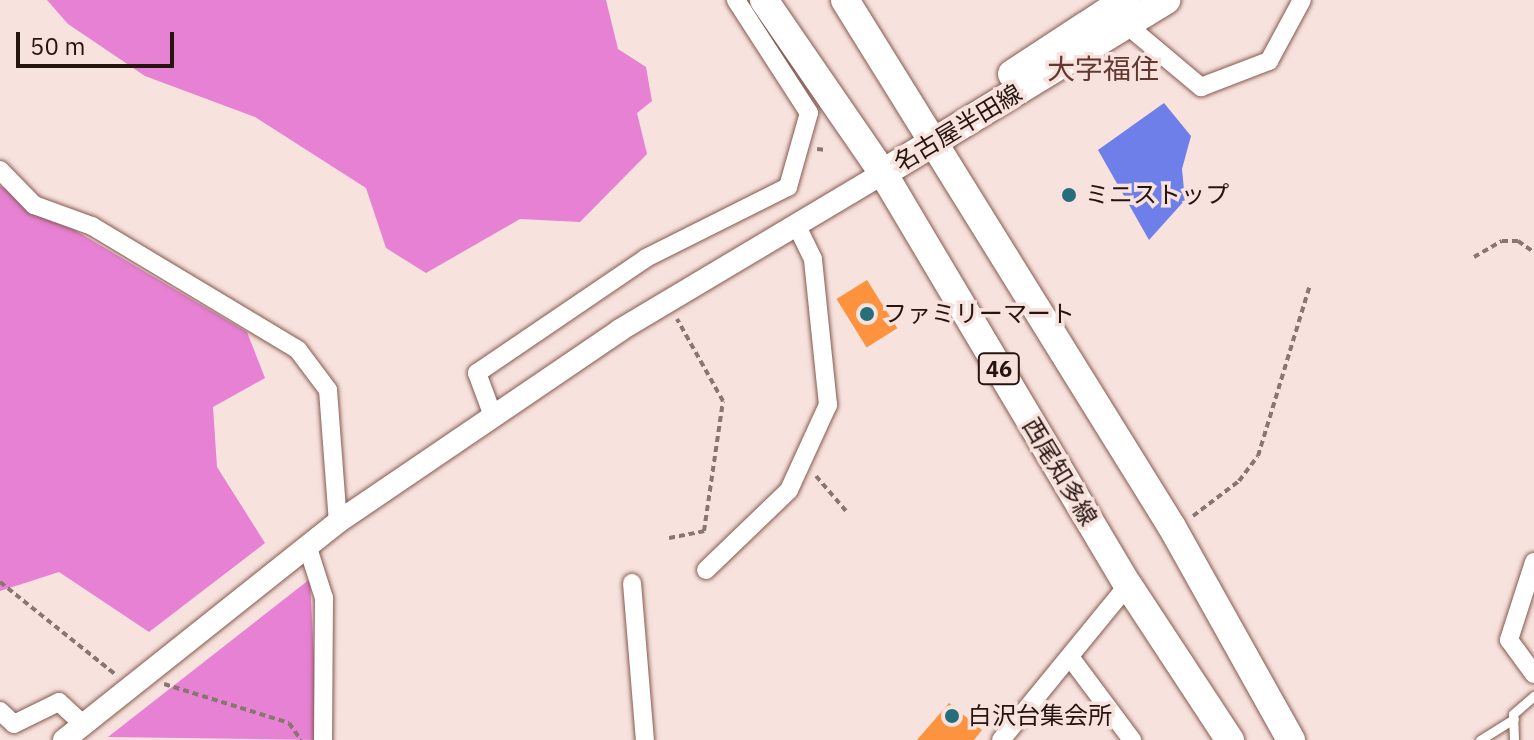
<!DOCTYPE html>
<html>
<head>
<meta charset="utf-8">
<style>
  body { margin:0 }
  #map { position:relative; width:1534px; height:740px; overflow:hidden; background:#f7e2dd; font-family:"IBM Plex Sans","Noto Sans JP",sans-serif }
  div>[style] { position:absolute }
  .forest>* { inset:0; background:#e781d3 }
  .water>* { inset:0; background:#6f7fea }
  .building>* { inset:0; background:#fd923f; transform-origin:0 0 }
  .path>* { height:4px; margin-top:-2px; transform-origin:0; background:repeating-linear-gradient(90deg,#897671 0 6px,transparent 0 10px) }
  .roads { filter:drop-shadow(0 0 2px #86594e) drop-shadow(0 0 2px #86594e) }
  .service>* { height:9px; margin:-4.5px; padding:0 4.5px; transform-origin:4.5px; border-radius:4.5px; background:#fff }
  .minor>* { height:18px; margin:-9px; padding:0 9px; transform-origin:9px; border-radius:9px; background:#fff }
  .tertiary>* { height:22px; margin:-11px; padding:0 11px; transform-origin:11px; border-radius:11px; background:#fff }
  .primary>* { height:28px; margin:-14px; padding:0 14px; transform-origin:14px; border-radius:14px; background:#fff }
  .dots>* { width:22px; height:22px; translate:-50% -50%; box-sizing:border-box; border:4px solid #f7e2dd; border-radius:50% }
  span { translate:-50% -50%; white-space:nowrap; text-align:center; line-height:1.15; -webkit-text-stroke:7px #f7e2dd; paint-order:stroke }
  .shield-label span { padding:2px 6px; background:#f7e2dd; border:2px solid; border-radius:6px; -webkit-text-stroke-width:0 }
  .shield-label { font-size:22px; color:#261410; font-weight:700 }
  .street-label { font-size:24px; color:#261410 }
  .poi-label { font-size:24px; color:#261410 }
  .left { translate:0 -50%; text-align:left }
  .quarter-label { font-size:28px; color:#63392f }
  .scale { position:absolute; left:16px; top:32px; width:158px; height:36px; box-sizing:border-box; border:4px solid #261410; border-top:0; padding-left:10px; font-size:24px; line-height:28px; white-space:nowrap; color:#261410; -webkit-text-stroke:6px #f7e2dd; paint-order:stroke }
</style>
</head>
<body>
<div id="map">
  <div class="forest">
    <i style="clip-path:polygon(47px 0,606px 0,618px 49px,646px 67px,652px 101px,637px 113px,647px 154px,580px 222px,520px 219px,426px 273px,386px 248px,366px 188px,255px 117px,145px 76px,68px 24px)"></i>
    <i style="clip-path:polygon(0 186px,247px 332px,265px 378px,213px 407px,217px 467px,265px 543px,149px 632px,59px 572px,0 591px)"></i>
    <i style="clip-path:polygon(310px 579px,318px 740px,108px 737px)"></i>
  </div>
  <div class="water">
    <i style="clip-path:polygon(1164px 103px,1191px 136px,1182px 169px,1185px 200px,1149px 240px,1098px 150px)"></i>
  </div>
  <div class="building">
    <i style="left:867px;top:280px;width:57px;height:36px;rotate:58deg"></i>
    <i style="clip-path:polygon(949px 703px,982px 730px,974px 740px,917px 740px)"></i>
  </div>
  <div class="path">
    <i style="left:817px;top:149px;width:10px;rotate:6deg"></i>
    <i style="left:1474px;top:257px;width:32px;rotate:-30deg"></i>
    <i style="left:1502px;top:241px;width:16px"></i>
    <i style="left:1518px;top:241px;width:19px;rotate:35deg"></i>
    <i style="left:816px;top:476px;width:46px;rotate:49.4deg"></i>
    <i style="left:1193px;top:516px;width:58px;rotate:-37.3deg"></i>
    <i style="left:1239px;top:481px;width:31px;rotate:-53deg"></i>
    <i style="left:1258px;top:456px;width:176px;rotate:-73.1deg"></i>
    <i style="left:669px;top:538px;width:36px;rotate:-11deg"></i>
    <i style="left:704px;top:531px;width:131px;rotate:-81.7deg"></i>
    <i style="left:723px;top:401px;width:94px;rotate:-119.3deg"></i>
    <i style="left:0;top:582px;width:149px;rotate:38.7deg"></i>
    <i style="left:164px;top:684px;width:131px;rotate:17.3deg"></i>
    <i style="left:289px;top:723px;width:21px;rotate:55deg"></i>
  </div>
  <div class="roads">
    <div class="service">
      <i style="left:1480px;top:740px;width:40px;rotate:-32deg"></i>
      <i style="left:1514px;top:740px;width:26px;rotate:-92deg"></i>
      <i style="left:1513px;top:714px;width:28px;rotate:-41deg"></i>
    </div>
    <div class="minor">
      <i style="left:1127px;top:25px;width:97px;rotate:40deg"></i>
      <i style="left:1201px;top:87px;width:73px;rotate:-20.9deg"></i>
      <i style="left:1269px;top:61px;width:69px;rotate:-61.6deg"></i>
      <i style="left:0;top:170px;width:49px;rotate:45.8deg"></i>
      <i style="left:34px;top:205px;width:62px;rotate:19.9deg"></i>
      <i style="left:92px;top:226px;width:240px;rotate:31deg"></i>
      <i style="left:298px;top:350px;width:50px;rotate:53.1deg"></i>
      <i style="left:328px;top:390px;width:132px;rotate:85.7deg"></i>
      <i style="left:493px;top:416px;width:46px;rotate:-110.4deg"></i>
      <i style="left:477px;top:373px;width:204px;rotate:-34.2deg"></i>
      <i style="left:646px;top:258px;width:159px;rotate:-26.6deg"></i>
      <i style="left:788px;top:187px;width:77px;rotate:-74.2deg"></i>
      <i style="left:809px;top:113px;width:135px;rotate:-122.9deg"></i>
      <i style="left:308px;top:548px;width:52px;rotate:72.3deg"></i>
      <i style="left:324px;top:598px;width:142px;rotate:90.4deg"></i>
      <i style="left:1534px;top:562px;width:82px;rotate:107.8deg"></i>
      <i style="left:1509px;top:640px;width:42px;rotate:53.7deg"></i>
      <i style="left:706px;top:570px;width:115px;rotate:-43.9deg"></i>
      <i style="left:789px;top:490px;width:94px;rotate:-65.4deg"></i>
      <i style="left:828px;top:405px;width:147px;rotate:-95.9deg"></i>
      <i style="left:813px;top:259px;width:37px;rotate:-116deg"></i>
      <i style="left:632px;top:583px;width:158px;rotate:85.3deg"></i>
      <i style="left:1070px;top:657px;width:104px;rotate:53.2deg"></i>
      <i style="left:0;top:711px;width:19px;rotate:43deg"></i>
      <i style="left:14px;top:724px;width:50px;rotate:-26.1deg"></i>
      <i style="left:59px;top:702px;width:34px;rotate:43deg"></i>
      <i style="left:1001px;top:740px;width:200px;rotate:-50.7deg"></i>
    </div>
    <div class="tertiary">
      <i style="left:64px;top:740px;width:350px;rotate:-38.5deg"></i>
      <i style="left:338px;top:522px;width:341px;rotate:-34.2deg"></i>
      <i style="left:620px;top:330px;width:306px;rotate:-30.8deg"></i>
    </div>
    <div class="primary">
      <i style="left:764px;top:0;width:210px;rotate:55.5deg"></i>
      <i style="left:883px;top:173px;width:479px;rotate:59.3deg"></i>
      <i style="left:1128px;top:585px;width:186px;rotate:56.7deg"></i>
      <i style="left:845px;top:0;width:620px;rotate:58.18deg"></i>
      <i style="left:1172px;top:527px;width:244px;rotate:60.8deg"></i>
      <i style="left:1012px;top:74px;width:135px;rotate:-33.2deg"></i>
      <i style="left:883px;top:173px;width:332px;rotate:-31.4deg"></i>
    </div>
  </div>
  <div class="dots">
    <i style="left:1069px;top:195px;background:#286d7c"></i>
    <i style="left:867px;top:314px;background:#286d7c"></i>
    <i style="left:952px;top:716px;background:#286d7c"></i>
  </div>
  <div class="shield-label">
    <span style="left:999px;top:369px">46</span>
  </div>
  <div class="street-label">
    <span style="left:958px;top:128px;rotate:-31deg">名古屋半田線</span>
    <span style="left:1060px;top:472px;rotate:59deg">西尾知多線</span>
  </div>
  <div class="poi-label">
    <span class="left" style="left:1085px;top:195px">ミニストップ</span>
    <span class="left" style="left:883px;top:314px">ファミリーマート</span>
    <span class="left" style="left:968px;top:716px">白沢台集会所</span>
  </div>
  <div class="quarter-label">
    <span style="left:1103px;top:69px">大字福住</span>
  </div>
  <div class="scale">50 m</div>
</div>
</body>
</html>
